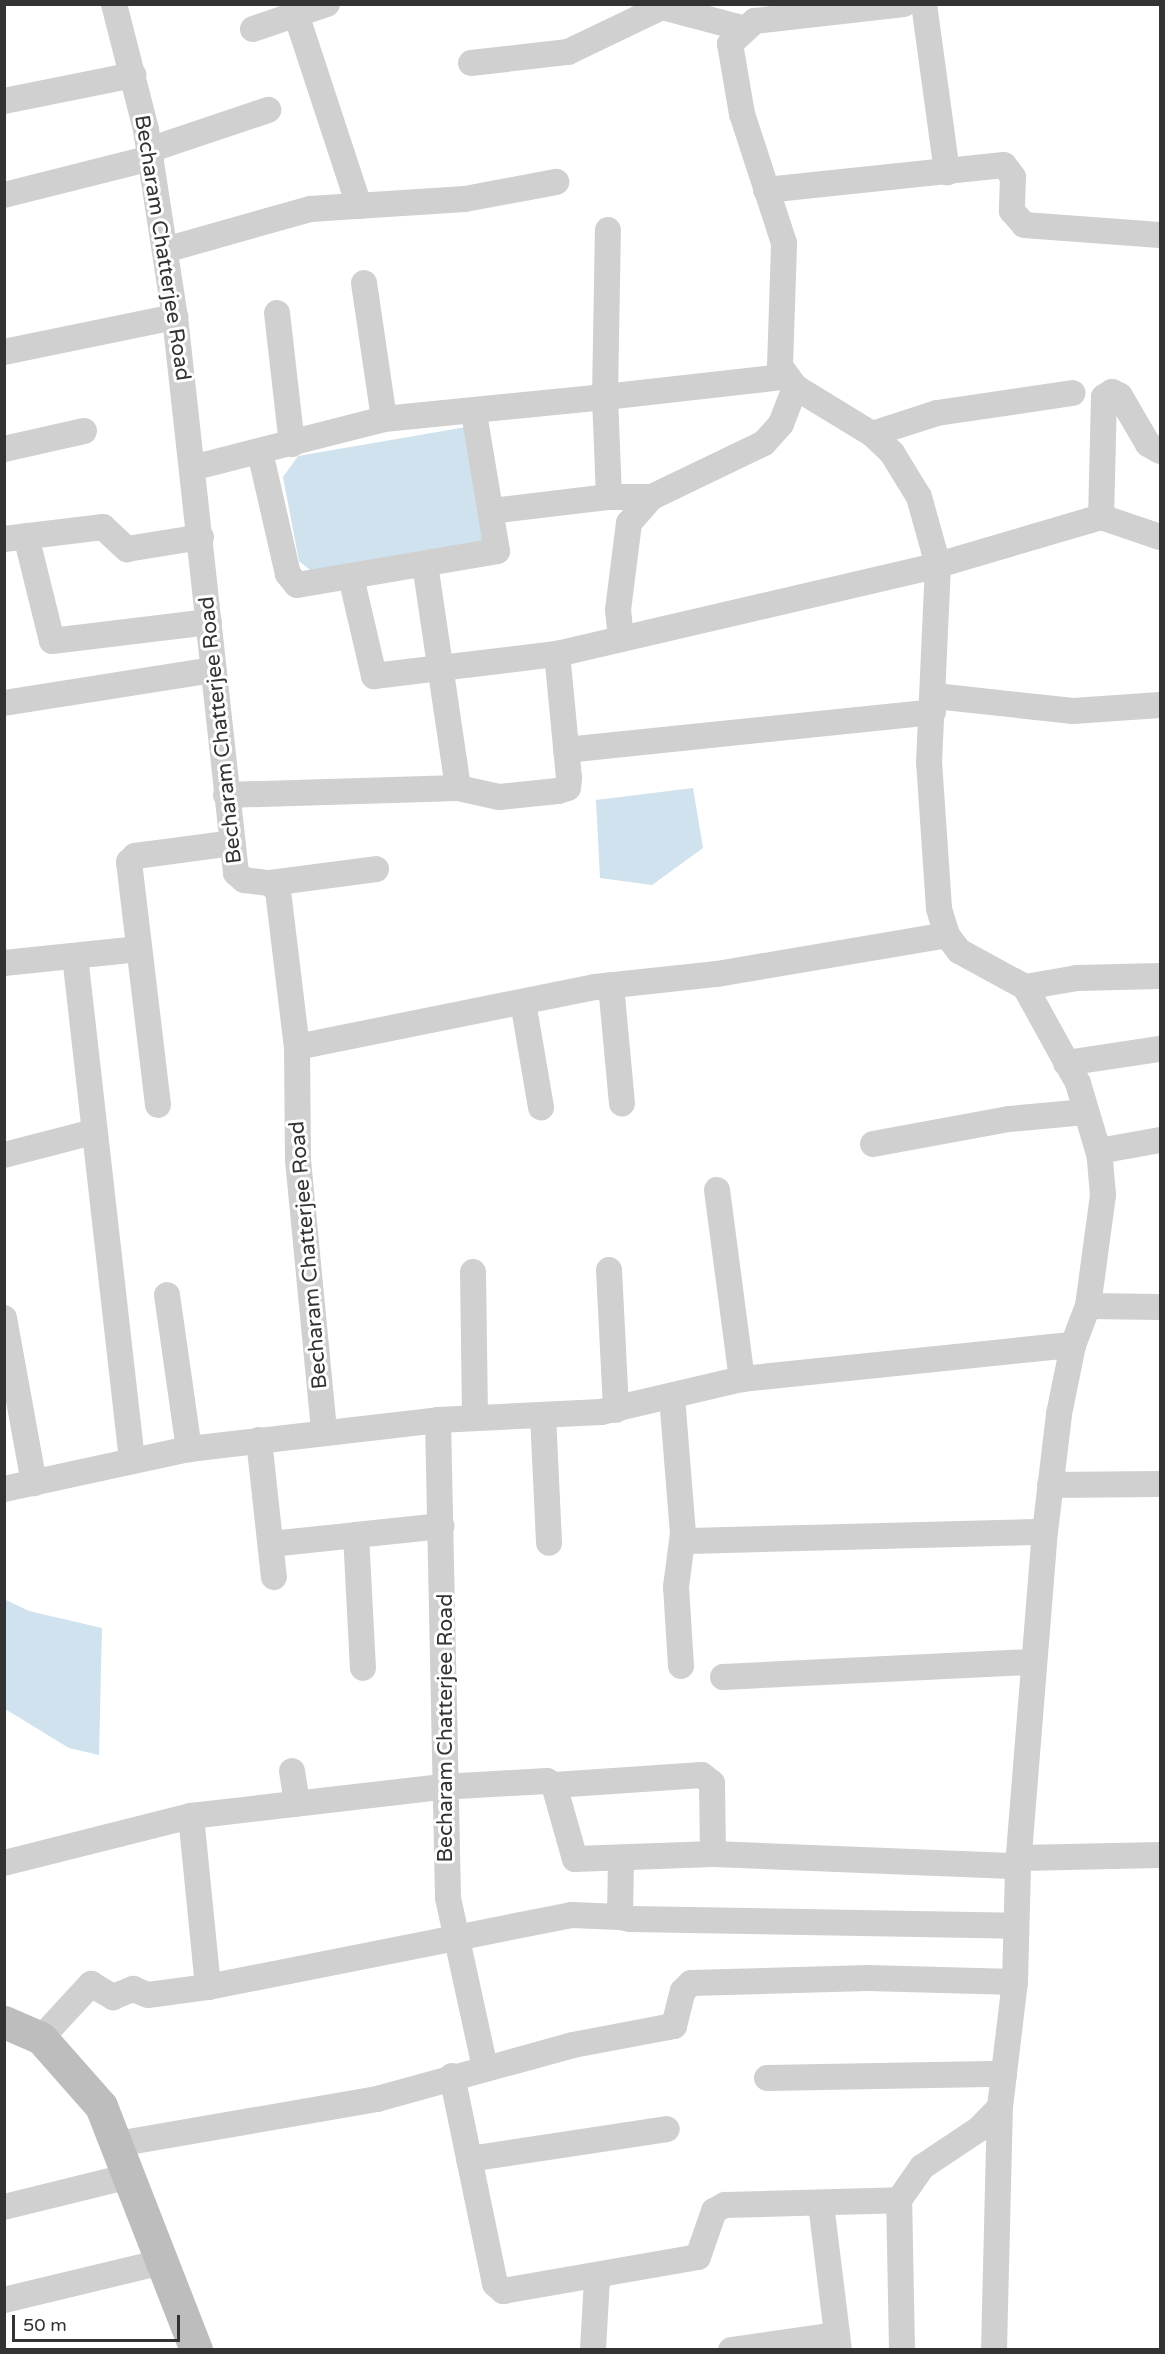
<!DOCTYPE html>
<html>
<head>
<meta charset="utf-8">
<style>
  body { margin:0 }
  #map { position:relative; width:1165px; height:2354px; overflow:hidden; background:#fff; font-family:"Varela Round",sans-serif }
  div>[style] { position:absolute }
  .water>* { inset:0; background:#cfe2ee }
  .street>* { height:26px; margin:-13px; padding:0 13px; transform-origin:13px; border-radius:13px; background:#d0d0d0 }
  .secondary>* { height:33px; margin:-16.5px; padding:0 16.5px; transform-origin:16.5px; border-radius:16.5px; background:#bdbdbd }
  span { translate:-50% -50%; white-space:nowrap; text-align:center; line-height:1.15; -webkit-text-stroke:6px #fff; paint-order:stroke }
  .street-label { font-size:21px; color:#333 }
  .frame { position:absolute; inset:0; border:6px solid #333; pointer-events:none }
  .scale { position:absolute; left:12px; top:2315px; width:168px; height:27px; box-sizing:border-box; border:3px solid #333; border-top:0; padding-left:8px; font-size:18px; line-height:21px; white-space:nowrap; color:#333; -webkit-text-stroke:4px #fff; paint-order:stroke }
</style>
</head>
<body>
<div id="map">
  <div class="water">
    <i style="clip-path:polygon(472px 426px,489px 543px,315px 574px,299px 561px,283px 477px,298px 456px)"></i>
    <i style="clip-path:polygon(693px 788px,703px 848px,652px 885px,600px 878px,596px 800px)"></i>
    <i style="clip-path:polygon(4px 1599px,29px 1611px,102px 1628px,99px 1755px,69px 1748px,5px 1709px)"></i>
  </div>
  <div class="street">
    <i style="left:114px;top:4px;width:130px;rotate:75.7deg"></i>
    <i style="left:146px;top:130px;width:189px;rotate:81.2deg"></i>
    <i style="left:175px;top:317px;width:559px;rotate:83.74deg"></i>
    <i style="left:236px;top:873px;width:11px;rotate:41deg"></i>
    <i style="left:244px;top:880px;width:26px;rotate:7deg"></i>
    <i style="left:270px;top:883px;width:11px;rotate:45deg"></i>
    <i style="left:278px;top:891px;width:157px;rotate:83.1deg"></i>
    <i style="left:297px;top:1047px;width:113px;rotate:89.5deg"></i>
    <i style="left:298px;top:1160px;width:273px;rotate:84.5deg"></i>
    <i style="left:924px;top:4px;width:170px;rotate:82.2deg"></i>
    <i style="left:296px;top:14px;width:202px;rotate:71.8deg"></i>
    <i style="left:253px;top:29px;width:78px;rotate:-18.7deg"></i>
    <i style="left:471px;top:63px;width:98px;rotate:-6.5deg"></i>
    <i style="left:568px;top:52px;width:104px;rotate:-25.6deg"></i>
    <i style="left:662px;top:7px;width:83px;rotate:14.7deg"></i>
    <i style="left:4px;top:101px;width:132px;rotate:-11.4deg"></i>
    <i style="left:149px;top:150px;width:126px;rotate:-18.6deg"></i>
    <i style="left:766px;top:190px;width:239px;rotate:-6deg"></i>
    <i style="left:1004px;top:165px;width:15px;rotate:53deg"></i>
    <i style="left:1013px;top:177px;width:34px;rotate:92deg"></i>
    <i style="left:1012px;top:211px;width:18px;rotate:49deg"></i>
    <i style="left:1024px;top:225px;width:136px;rotate:4.2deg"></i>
    <i style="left:4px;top:195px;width:152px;rotate:-14.1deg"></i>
    <i style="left:165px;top:250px;width:151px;rotate:-15.8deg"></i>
    <i style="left:310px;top:209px;width:155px;rotate:-3.7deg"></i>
    <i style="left:465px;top:199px;width:93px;rotate:-10.6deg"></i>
    <i style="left:364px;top:283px;width:137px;rotate:81.6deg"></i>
    <i style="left:277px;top:313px;width:132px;rotate:83.5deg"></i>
    <i style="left:4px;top:352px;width:175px;rotate:-11.6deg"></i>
    <i style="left:872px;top:434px;width:68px;rotate:-17.9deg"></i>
    <i style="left:937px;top:413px;width:137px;rotate:-8.4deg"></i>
    <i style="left:4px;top:449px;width:82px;rotate:-12.7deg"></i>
    <i style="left:1160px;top:451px;width:14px;rotate:-150deg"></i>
    <i style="left:1148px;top:444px;width:56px;rotate:-120.3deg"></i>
    <i style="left:1120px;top:396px;width:9px;rotate:-153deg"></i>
    <i style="left:1112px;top:392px;width:9px;rotate:148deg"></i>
    <i style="left:1104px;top:397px;width:120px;rotate:91.4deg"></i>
    <i style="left:1101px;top:517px;width:62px;rotate:18.7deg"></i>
    <i style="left:260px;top:452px;width:125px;rotate:77.1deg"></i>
    <i style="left:288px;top:574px;width:14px;rotate:51deg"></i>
    <i style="left:297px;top:585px;width:203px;rotate:-9.6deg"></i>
    <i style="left:497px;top:551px;width:140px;rotate:-99.5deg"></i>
    <i style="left:192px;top:468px;width:198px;rotate:-14.3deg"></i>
    <i style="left:384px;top:419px;width:222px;rotate:-5.7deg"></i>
    <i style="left:605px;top:397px;width:167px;rotate:-89deg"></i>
    <i style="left:652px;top:497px;width:43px;rotate:180deg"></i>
    <i style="left:609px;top:497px;width:100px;rotate:-92.3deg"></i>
    <i style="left:605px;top:397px;width:180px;rotate:-6.4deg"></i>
    <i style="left:491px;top:511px;width:119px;rotate:-6.8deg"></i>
    <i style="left:26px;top:536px;width:108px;rotate:76.1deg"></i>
    <i style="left:52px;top:641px;width:158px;rotate:-6.9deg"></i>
    <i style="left:4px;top:539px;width:100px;rotate:-6.9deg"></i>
    <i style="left:103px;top:527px;width:33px;rotate:43deg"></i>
    <i style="left:127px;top:549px;width:75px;rotate:-9.2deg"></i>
    <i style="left:425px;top:564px;width:226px;rotate:81.6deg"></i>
    <i style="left:351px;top:577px;width:102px;rotate:76.9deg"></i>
    <i style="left:374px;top:676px;width:184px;rotate:-6.9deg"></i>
    <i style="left:621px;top:638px;width:28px;rotate:-96deg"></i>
    <i style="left:618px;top:610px;width:88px;rotate:-82.8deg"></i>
    <i style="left:629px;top:523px;width:35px;rotate:-49deg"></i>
    <i style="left:652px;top:497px;width:124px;rotate:-25.7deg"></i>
    <i style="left:764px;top:443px;width:25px;rotate:-48deg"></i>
    <i style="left:781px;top:424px;width:40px;rotate:-69deg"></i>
    <i style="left:935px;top:696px;width:139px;rotate:6.2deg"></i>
    <i style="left:1073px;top:711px;width:87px;rotate:-3.9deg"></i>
    <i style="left:4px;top:703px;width:212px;rotate:-9deg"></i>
    <i style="left:566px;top:750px;width:369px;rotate:-5.9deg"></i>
    <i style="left:226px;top:795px;width:232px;rotate:-1.7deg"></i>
    <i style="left:458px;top:788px;width:42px;rotate:12.4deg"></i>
    <i style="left:499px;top:797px;width:59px;rotate:-5.8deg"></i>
    <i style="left:558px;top:791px;width:10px;rotate:-17deg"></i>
    <i style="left:568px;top:788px;width:10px;rotate:-84deg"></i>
    <i style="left:569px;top:778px;width:125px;rotate:-95.5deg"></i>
    <i style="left:557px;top:654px;width:391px;rotate:-13.1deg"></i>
    <i style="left:938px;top:565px;width:170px;rotate:-16.4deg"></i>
    <i style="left:270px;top:883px;width:107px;rotate:-7.5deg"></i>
    <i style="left:75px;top:956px;width:507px;rotate:83.55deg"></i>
    <i style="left:4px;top:963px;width:136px;rotate:-5.9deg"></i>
    <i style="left:611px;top:985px;width:119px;rotate:84.7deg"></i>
    <i style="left:1025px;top:987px;width:53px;rotate:-9.8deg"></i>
    <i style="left:1077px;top:978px;width:83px;rotate:-1.4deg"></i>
    <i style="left:523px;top:1002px;width:107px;rotate:80.3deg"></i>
    <i style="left:297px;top:1047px;width:304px;rotate:-11.4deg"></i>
    <i style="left:595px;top:987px;width:123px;rotate:-6.1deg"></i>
    <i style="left:717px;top:974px;width:233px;rotate:-9.6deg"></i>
    <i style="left:1066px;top:1063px;width:95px;rotate:-8.5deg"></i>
    <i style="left:158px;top:1105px;width:245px;rotate:-96.8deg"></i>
    <i style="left:129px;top:862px;width:8px;rotate:-45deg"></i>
    <i style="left:135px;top:856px;width:98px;rotate:-7.6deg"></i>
    <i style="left:873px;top:1144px;width:138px;rotate:-10.4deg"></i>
    <i style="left:1009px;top:1119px;width:77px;rotate:-5.2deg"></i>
    <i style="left:1099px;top:1151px;width:62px;rotate:-10.2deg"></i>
    <i style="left:4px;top:1155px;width:92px;rotate:-14.5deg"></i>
    <i style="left:717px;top:1190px;width:191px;rotate:82.5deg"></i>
    <i style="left:609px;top:1270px;width:140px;rotate:87.1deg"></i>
    <i style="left:473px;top:1272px;width:146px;rotate:89.2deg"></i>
    <i style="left:167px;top:1295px;width:156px;rotate:81.9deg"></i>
    <i style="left:1088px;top:1306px;width:72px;rotate:0.8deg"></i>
    <i style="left:4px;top:1318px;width:168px;rotate:79.7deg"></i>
    <i style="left:672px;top:1397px;width:136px;rotate:85.4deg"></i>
    <i style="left:683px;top:1533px;width:11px;rotate:49deg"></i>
    <i style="left:690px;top:1541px;width:355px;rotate:-1.5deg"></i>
    <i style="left:543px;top:1415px;width:128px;rotate:87.3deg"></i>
    <i style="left:438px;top:1420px;width:478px;rotate:88.8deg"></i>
    <i style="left:448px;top:1898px;width:174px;rotate:77.7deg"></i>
    <i style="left:259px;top:1440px;width:138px;rotate:83.8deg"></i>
    <i style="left:1050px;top:1485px;width:110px;rotate:-0.5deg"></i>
    <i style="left:4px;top:1489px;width:189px;rotate:-12.2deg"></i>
    <i style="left:189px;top:1449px;width:251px;rotate:-6.6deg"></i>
    <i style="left:438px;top:1420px;width:163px;rotate:-2.8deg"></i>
    <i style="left:601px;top:1412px;width:145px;rotate:-13.2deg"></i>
    <i style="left:742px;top:1379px;width:333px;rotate:-5.9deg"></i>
    <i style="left:356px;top:1535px;width:86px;rotate:-6deg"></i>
    <i style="left:271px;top:1544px;width:85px;rotate:-6deg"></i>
    <i style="left:356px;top:1535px;width:133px;rotate:87deg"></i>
    <i style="left:681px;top:1666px;width:79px;rotate:-93.6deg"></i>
    <i style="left:676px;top:1587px;width:54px;rotate:-82.6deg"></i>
    <i style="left:723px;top:1677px;width:311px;rotate:-2.8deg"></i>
    <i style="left:292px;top:1771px;width:33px;rotate:81deg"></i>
    <i style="left:554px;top:1785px;width:148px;rotate:-3.9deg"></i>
    <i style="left:702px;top:1775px;width:13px;rotate:39deg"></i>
    <i style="left:712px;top:1783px;width:71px;rotate:89.2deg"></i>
    <i style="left:191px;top:1816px;width:172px;rotate:84.3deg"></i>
    <i style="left:208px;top:1987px;width:371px;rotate:-11.2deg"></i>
    <i style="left:572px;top:1915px;width:48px;rotate:2.4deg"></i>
    <i style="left:1021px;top:1858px;width:139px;rotate:-1.2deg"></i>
    <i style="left:621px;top:1859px;width:58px;rotate:91deg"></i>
    <i style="left:620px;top:1917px;width:10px;rotate:11deg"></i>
    <i style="left:630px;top:1919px;width:386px;rotate:1deg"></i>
    <i style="left:4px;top:1863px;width:193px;rotate:-14.1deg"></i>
    <i style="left:191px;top:1816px;width:253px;rotate:-6.6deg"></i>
    <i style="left:442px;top:1787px;width:105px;rotate:-3.3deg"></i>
    <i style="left:547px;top:1781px;width:8px;rotate:30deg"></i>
    <i style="left:554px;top:1785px;width:77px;rotate:74.2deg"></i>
    <i style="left:575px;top:1859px;width:138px;rotate:-2.1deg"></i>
    <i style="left:713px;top:1854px;width:305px;rotate:2.3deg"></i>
    <i style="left:41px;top:2038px;width:74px;rotate:-47.2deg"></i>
    <i style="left:91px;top:1984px;width:26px;rotate:31deg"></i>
    <i style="left:113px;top:1997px;width:22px;rotate:-22deg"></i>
    <i style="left:133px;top:1989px;width:16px;rotate:22deg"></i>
    <i style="left:148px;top:1995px;width:61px;rotate:-7.6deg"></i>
    <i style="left:452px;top:2076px;width:212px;rotate:78.3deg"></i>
    <i style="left:495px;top:2284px;width:11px;rotate:41deg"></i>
    <i style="left:503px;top:2291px;width:198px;rotate:-9.9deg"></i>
    <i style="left:698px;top:2257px;width:49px;rotate:-70.8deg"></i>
    <i style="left:714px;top:2211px;width:13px;rotate:-29deg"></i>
    <i style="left:725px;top:2205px;width:174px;rotate:-1.6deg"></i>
    <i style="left:767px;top:2078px;width:237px;rotate:-1deg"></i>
    <i style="left:117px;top:2144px;width:264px;rotate:-9.8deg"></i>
    <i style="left:377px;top:2099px;width:203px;rotate:-15.4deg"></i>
    <i style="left:573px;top:2045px;width:103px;rotate:-10.7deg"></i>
    <i style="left:674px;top:2026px;width:36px;rotate:-76deg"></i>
    <i style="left:683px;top:1991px;width:11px;rotate:-45deg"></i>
    <i style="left:691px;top:1983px;width:177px;rotate:-1.6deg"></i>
    <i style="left:868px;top:1978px;width:147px;rotate:1.6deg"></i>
    <i style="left:469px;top:2159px;width:200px;rotate:-8.6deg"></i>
    <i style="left:821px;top:2204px;width:147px;rotate:83deg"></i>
    <i style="left:4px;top:2207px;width:129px;rotate:-13.9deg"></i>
    <i style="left:4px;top:2300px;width:163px;rotate:-13.5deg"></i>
    <i style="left:593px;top:2350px;width:71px;rotate:-86.8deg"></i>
    <i style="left:731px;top:2350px;width:107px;rotate:-8.1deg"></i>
    <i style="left:902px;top:2350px;width:150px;rotate:-91.1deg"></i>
    <i style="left:899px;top:2200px;width:40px;rotate:-55.1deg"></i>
    <i style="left:922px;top:2167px;width:69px;rotate:-33.7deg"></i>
    <i style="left:979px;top:2129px;width:30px;rotate:-46deg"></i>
    <i style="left:1000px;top:2107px;width:126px;rotate:-83.2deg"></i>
    <i style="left:1015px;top:1982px;width:116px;rotate:-88.5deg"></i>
    <i style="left:1018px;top:1866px;width:335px;rotate:-85.4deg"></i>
    <i style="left:1045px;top:1532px;width:119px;rotate:-83.2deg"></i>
    <i style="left:1059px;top:1414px;width:70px;rotate:-78.5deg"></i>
    <i style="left:1073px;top:1345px;width:42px;rotate:-69deg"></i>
    <i style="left:1088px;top:1306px;width:112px;rotate:-82.3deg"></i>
    <i style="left:1103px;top:1195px;width:38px;rotate:-95deg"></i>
    <i style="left:1100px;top:1157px;width:77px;rotate:-106.6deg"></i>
    <i style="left:1078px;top:1083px;width:110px;rotate:-118.9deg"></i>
    <i style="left:1025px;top:987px;width:75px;rotate:-151.4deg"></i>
    <i style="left:959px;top:951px;width:20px;rotate:-127deg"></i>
    <i style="left:947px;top:935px;width:28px;rotate:-107deg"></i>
    <i style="left:939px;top:908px;width:145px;rotate:-93.9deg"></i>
    <i style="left:929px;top:763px;width:198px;rotate:-87.4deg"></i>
    <i style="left:938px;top:565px;width:71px;rotate:-105.6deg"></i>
    <i style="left:919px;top:497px;width:52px;rotate:-121.5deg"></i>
    <i style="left:892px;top:453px;width:28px;rotate:-136deg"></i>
    <i style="left:872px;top:434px;width:90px;rotate:-148.6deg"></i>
    <i style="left:795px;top:387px;width:26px;rotate:-126deg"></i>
    <i style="left:780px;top:366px;width:123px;rotate:-88.1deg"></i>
    <i style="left:784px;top:243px;width:136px;rotate:-108deg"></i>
    <i style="left:742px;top:114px;width:71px;rotate:-99.7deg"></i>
    <i style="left:730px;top:44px;width:34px;rotate:-43deg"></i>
    <i style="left:755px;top:21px;width:150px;rotate:-6.5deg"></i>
    <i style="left:994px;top:2350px;width:243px;rotate:-88.6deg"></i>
  </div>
  <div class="secondary">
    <i style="left:4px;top:2022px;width:40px;rotate:23.4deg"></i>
    <i style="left:41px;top:2038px;width:91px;rotate:48.6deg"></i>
    <i style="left:101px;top:2106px;width:262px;rotate:68.7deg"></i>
  </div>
  <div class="street-label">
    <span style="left:162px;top:248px;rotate:81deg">Becharam Chatterjee Road</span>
    <span style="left:221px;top:730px;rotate:-96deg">Becharam Chatterjee Road</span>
    <span style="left:309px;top:1255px;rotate:-95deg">Becharam Chatterjee Road</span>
    <span style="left:446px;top:1728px;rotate:-90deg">Becharam Chatterjee Road</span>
  </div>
  <div class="frame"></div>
  <div class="scale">50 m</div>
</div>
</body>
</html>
